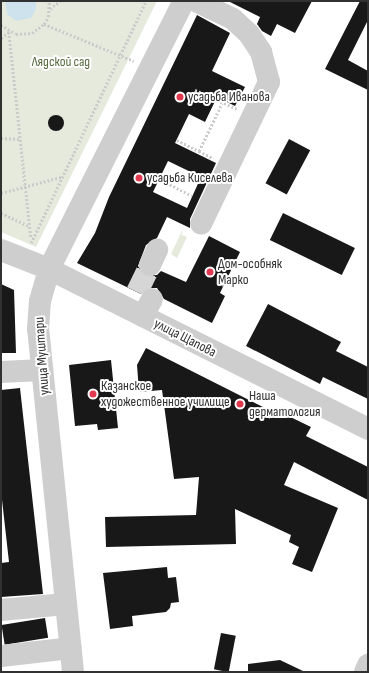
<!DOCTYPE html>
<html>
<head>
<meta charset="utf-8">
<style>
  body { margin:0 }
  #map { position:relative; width:369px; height:673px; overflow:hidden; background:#fff; font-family:"Sofia Sans Condensed",sans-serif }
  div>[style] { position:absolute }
  .green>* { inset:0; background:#e5eadd }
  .water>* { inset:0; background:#cde2ec }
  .building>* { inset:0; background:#181818; transform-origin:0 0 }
  .round { border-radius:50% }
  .minor-tunnel>* { height:22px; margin-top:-11px; transform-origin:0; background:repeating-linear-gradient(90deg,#d6d6d6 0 22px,transparent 0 33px) }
  .path>* { height:2.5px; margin-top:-1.25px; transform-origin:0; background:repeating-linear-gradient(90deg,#cbcbcb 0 2px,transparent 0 4px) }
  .minor>* { height:22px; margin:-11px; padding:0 11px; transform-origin:11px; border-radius:11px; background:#cecece }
  .dots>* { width:11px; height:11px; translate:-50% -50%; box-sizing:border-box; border:2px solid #fff; border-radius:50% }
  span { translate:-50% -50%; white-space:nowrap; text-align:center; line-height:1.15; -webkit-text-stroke:4px #fff; paint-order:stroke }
  .park-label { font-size:14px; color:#576c3f }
  .poi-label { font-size:14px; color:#313131 }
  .left { translate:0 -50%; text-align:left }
  .street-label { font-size:14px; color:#313131 }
  .frame { position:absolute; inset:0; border:2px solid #313131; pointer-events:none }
</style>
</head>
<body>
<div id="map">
  <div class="green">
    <i style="clip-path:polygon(1px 1px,157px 1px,36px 247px,1px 232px)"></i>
    <i style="clip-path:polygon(183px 229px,182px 235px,187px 237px,177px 258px,171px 254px)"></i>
  </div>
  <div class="water">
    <i style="clip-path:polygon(5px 1px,36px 1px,36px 9px,31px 18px,16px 21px,7px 14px)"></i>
  </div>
  <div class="building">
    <i style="clip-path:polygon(228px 1px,312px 1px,295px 33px,277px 24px,271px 36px,262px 31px,257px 24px,260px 17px)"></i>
    <i style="clip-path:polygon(360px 1px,368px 1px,368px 20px,348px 60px,368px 71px,368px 90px,325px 69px)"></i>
    <i style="clip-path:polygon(evenodd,197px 15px,230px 33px,212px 71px,245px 87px,235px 106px,217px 97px,205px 122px,189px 114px,175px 143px,216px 163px,190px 219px,190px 228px,167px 217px,157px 238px,146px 245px,138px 266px,145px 276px,157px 275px,161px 271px,186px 282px,209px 236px,240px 252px,220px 293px,225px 296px,212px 323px,164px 299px,157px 288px,146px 288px,141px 294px,77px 263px,95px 233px,109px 197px,197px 15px,168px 161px,201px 177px,187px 208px,153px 192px,168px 161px)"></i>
    <i class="round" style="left:48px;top:115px;width:16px;height:16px"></i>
    <i style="left:289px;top:139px;width:24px;height:50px;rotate:28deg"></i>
    <i style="left:283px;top:213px;width:80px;height:30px;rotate:26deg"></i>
    <i style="clip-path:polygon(1px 284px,14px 290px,16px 353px,1px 353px)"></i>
    <i style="clip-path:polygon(268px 304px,341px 342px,336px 351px,368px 367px,368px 399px,323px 377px,320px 384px,246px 346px)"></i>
    <i style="clip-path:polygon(146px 348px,275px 413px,276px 410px,311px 427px,306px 436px,368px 467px,368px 500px,294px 462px,284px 485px,338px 508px,312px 572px,292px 564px,299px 547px,289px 542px,291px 535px,235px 509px,236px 544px,106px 547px,105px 517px,196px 515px,199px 477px,174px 479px,162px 390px,139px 392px,137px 365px)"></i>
    <i style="clip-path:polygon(111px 360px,118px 428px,98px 430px,97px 424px,75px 426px,69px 365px)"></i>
    <i style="clip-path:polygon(20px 388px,43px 594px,1px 597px,1px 563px,9px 562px,1px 491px,1px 390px)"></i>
    <i style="clip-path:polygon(167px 567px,168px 578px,176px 577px,179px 602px,171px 603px,170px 608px,166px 612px,132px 616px,133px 626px,110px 629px,103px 573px)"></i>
    <i style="left:45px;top:618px;width:20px;height:44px;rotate:81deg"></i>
    <i style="left:221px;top:633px;width:15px;height:37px;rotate:11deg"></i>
    <i style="clip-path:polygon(280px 660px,305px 672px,248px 672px,248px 664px)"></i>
  </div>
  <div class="minor-tunnel">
    <i style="left:137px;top:292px;width:30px;rotate:-64deg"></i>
  </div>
  <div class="path">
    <i style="left:50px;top:9px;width:13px;rotate:-39deg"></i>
    <i style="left:44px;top:24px;width:97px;rotate:22.3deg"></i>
    <i style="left:1px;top:25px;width:17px;rotate:31deg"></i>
    <i style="left:16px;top:34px;width:16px;rotate:-4deg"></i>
    <i style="left:32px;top:33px;width:15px;rotate:-37deg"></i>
    <i style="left:44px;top:24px;width:8px;rotate:-60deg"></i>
    <i style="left:48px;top:17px;width:16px;rotate:-86deg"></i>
    <i style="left:9px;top:32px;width:207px;rotate:83.9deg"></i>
    <i style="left:1px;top:38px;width:10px;rotate:-37deg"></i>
    <i style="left:195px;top:90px;width:46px;rotate:24.3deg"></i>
    <i style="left:1px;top:138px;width:19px;rotate:3deg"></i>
    <i style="left:177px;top:140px;width:25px;rotate:27deg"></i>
    <i style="left:199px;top:151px;width:53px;rotate:-64.4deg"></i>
    <i style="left:199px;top:151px;width:16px;rotate:27deg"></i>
    <i style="left:159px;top:179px;width:37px;rotate:27deg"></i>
    <i style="left:1px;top:193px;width:62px;rotate:-14.9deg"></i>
    <i style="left:1px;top:213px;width:31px;rotate:25deg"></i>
    <i style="left:31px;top:243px;width:268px;rotate:-64.6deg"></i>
  </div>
  <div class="minor">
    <i style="left:196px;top:1px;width:41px;rotate:25.9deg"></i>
    <i style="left:233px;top:19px;width:22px;rotate:43deg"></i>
    <i style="left:249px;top:34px;width:22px;rotate:56deg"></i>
    <i style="left:261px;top:52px;width:31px;rotate:75deg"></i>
    <i style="left:269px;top:82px;width:157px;rotate:115.6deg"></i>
    <i style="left:1px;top:250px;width:52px;rotate:21.6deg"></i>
    <i style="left:49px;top:269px;width:357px;rotate:26.6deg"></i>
    <i style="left:150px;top:265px;width:17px;rotate:-65deg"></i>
    <i style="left:143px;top:316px;width:19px;rotate:-62deg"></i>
    <i style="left:1px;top:372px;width:41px;rotate:-2.8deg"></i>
    <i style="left:1px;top:610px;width:65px;rotate:-5.3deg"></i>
    <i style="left:1px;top:656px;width:70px;rotate:-6.5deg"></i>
    <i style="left:73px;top:672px;width:345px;rotate:-95.8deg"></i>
    <i style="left:38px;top:329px;width:28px;rotate:-86deg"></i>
    <i style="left:40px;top:301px;width:33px;rotate:-74deg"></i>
    <i style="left:49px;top:269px;width:300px;rotate:-63.3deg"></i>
    <i style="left:365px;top:672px;width:8px;rotate:-67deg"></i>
  </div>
  <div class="dots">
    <i style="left:180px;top:97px;background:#e13a50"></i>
    <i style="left:139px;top:178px;background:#e13a50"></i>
    <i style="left:210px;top:272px;background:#e13a50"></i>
    <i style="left:93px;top:394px;background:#e13a50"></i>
    <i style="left:240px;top:404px;background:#e13a50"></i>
  </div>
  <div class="park-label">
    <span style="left:61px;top:62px">Лядской сад</span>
  </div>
  <div class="poi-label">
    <span class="left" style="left:188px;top:97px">усадьба Иванова</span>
    <span class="left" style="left:147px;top:178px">усадьба Киселева</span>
    <span class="left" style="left:218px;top:272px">Дом-особняк<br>Марко</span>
    <span class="left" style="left:101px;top:394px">Казанское<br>художественное училище</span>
    <span class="left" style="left:249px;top:404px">Наша<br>дерматология</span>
  </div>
  <div class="street-label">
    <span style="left:185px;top:338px;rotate:27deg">улица Щапова</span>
    <span style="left:42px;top:356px;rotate:-94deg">улица Муштари</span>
  </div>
  <div class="frame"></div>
</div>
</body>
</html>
